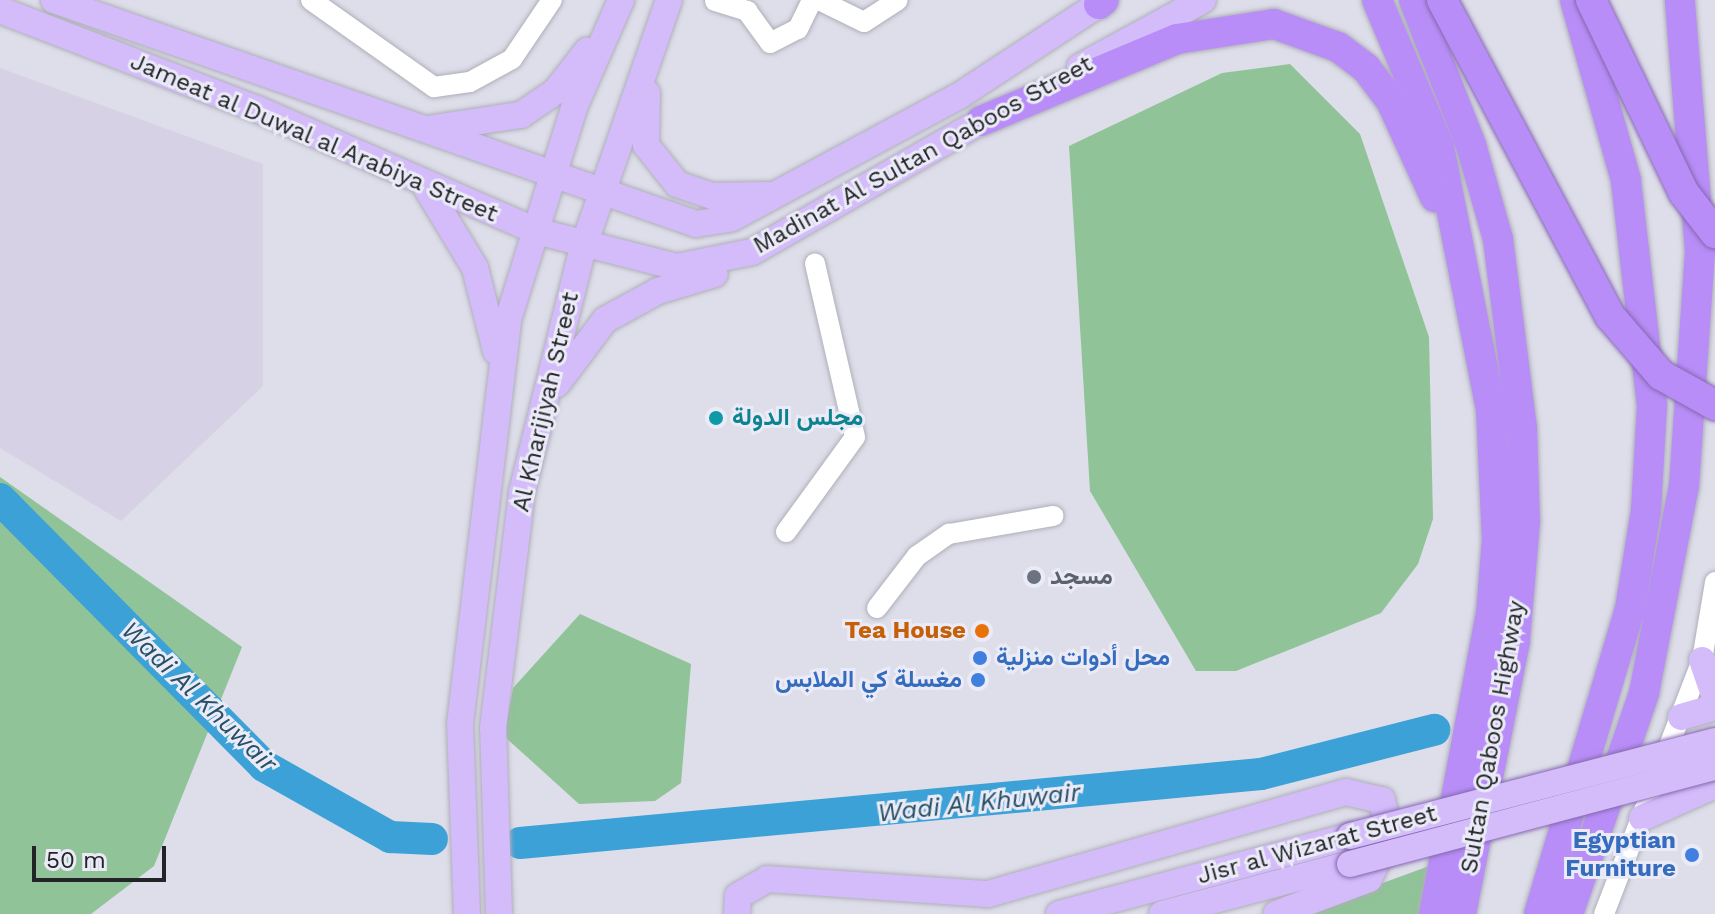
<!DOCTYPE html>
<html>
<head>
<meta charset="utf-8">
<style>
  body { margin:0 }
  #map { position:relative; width:1715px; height:914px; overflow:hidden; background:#dddee9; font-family:"Work Sans",Vazirmatn,sans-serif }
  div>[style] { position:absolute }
  .education>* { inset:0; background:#d7d1e6 }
  .green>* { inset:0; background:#90c398 }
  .river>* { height:32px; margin:-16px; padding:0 16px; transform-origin:16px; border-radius:16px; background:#3ba1d7 }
  .roads { filter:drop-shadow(0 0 2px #aeafb9) drop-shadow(0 0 2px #aeafb9) }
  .minor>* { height:20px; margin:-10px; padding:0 10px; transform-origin:10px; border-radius:10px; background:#fff }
  .major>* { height:26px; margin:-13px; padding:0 13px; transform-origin:13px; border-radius:13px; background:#d4bbfa }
  .highway>* { height:30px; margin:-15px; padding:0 15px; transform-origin:15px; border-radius:15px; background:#b88df7 }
  .bridges { filter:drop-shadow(0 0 2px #8468af) drop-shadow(0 0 2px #8468af) }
  .major-bridge>* { height:26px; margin:-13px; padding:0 13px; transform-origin:13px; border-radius:13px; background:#d4bbfa }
  .highway-bridge>* { height:30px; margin:-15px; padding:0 15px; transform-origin:15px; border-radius:15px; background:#b88df7 }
  .dots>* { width:22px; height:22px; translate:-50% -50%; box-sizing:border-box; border:4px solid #eaebf6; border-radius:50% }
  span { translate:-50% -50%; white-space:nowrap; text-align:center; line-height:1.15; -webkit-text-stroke:6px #eaebf6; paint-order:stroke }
  .street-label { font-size:24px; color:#232428 }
  .culture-label { font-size:24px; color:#0d838f; font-weight:700 }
  .left { translate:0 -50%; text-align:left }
  .worship-label { font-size:24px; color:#5b616d; font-weight:700 }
  .food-label { font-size:24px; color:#c56008; font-weight:700 }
  .right { translate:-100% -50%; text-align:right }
  .shop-label { font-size:24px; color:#366cbe; font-weight:700 }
  .water-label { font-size:26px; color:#275067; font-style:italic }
  .scale { position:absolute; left:32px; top:846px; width:134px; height:36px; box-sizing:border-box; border:4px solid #232428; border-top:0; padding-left:10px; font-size:24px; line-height:28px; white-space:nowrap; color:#232428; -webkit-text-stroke:6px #eaebf6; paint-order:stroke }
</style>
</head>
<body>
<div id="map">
  <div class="education">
    <i style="clip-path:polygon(0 68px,263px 164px,263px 386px,121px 521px,0 448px)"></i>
  </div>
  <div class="green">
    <i style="clip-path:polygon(1290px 64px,1360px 134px,1429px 337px,1433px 519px,1418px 564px,1381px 613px,1236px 671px,1196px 671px,1090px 491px,1069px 146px,1222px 73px)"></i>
    <i style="clip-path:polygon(0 477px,242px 647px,154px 866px,91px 914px,0 914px)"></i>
    <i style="clip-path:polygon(580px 614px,691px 664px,681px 783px,655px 801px,579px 804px,504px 736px,513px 688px)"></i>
    <i style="clip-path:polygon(1432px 865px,1422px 914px,1298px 914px)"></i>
  </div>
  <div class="river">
    <i style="left:0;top:499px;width:375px;rotate:45.3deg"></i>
    <i style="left:264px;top:766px;width:145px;rotate:29.4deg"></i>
    <i style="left:390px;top:837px;width:42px;rotate:2.7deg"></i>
    <i style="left:520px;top:843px;width:744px;rotate:-5.32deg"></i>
    <i style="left:1261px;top:774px;width:179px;rotate:-14.3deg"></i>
  </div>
  <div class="roads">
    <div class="minor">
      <i style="left:311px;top:0;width:151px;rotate:35.3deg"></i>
      <i style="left:434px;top:87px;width:36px;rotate:-8deg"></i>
      <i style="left:470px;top:82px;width:48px;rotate:-28.7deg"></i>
      <i style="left:512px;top:59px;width:71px;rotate:-55.9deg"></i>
      <i style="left:819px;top:0;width:50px;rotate:26.1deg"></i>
      <i style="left:864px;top:22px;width:40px;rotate:-32.9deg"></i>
      <i style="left:715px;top:1px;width:34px;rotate:17deg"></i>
      <i style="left:747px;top:11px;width:39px;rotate:54deg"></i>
      <i style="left:770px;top:43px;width:31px;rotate:-27deg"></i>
      <i style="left:798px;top:29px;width:32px;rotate:-64deg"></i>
      <i style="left:786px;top:532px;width:117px;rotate:-54deg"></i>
      <i style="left:855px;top:437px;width:178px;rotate:-103deg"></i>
      <i style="left:877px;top:608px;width:66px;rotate:-52.4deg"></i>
      <i style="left:917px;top:556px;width:39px;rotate:-35deg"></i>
      <i style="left:949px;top:534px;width:106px;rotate:-9.8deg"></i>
      <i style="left:1604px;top:914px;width:272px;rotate:-68.9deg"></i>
      <i style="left:1702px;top:660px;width:79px;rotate:-80.5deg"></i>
    </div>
    <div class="major">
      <i style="left:54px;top:0;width:680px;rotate:19.23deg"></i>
      <i style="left:696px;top:224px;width:36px;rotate:-9deg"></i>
      <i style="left:732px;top:218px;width:258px;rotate:-28.3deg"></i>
      <i style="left:959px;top:96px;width:175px;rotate:-33.3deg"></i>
      <i style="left:0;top:10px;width:275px;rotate:21.1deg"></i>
      <i style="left:257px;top:109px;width:305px;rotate:23.6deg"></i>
      <i style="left:536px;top:231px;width:146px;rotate:14.3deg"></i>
      <i style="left:677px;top:267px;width:76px;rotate:-11.3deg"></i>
      <i style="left:752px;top:252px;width:282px;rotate:-29.7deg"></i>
      <i style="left:1080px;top:67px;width:140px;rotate:-28.6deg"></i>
      <i style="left:647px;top:93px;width:52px;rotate:91.1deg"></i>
      <i style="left:646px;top:145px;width:50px;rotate:51.5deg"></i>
      <i style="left:677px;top:184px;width:37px;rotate:19deg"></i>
      <i style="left:712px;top:196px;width:56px;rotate:-1deg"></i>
      <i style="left:427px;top:129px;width:95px;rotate:-8.5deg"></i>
      <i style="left:521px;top:115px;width:42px;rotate:-34.4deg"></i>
      <i style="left:556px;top:91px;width:51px;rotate:-52.2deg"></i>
      <i style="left:426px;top:187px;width:95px;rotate:58.8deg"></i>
      <i style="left:475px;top:268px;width:86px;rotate:75.8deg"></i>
      <i style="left:557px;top:384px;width:80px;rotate:-53.1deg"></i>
      <i style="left:605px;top:320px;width:60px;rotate:-28.7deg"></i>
      <i style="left:658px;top:291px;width:59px;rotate:-16.6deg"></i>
      <i style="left:1702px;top:660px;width:39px;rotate:71deg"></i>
      <i style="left:1681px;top:717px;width:35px;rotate:-16deg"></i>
      <i style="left:1642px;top:818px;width:80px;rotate:-24.3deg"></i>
      <i style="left:467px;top:914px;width:190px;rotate:-92.1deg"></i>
      <i style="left:460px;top:724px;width:407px;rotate:-83.2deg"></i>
      <i style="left:508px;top:320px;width:225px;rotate:-72.7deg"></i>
      <i style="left:575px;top:105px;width:115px;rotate:-66.3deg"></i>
      <i style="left:499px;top:914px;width:186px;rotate:-91.8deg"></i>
      <i style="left:493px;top:728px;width:238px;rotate:-83deg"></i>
      <i style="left:522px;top:492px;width:252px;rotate:-76deg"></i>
      <i style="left:583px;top:248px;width:262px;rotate:-70.9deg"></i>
      <i style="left:737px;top:914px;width:18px;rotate:-87deg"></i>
      <i style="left:738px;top:896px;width:34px;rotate:-30deg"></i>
      <i style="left:767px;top:879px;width:222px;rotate:3.9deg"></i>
      <i style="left:988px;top:894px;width:372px;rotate:-15.9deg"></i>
      <i style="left:1346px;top:792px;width:37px;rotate:13deg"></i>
      <i style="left:1382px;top:800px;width:35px;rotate:78deg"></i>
      <i style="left:1389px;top:834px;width:49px;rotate:114deg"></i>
      <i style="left:1369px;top:879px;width:99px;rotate:159.4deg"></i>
      <i style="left:1059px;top:914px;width:301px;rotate:-15deg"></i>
      <i style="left:1162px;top:914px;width:195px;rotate:-14.9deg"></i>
    </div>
    <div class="highway">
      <i style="left:1377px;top:0;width:160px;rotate:67.1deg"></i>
      <i style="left:1439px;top:147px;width:267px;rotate:78.8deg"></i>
      <i style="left:1491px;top:409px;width:130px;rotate:87.4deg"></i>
      <i style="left:1497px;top:539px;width:74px;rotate:94.6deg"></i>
      <i style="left:1491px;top:613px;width:306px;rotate:100.7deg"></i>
      <i style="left:1414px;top:0;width:156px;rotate:68.5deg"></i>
      <i style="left:1471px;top:145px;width:98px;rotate:74deg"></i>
      <i style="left:1498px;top:239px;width:191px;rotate:82.8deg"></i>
      <i style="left:1522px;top:428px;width:93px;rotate:88.2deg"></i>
      <i style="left:1525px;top:521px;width:120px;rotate:94.8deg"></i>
      <i style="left:1515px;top:641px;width:278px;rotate:101.2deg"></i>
      <i style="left:1099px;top:4px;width:6px;rotate:-39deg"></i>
      <i style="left:981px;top:121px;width:212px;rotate:-22.7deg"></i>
      <i style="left:1177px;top:39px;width:98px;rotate:-8.8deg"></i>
      <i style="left:1274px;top:24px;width:68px;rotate:19.8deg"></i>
      <i style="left:1338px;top:47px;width:35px;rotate:37deg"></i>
      <i style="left:1366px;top:68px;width:41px;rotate:52.9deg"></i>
      <i style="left:1391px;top:101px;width:106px;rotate:65.4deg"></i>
      <i style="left:1539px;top:914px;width:318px;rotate:-73.4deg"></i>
      <i style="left:1630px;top:609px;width:100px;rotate:-80.8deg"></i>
      <i style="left:1646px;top:510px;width:104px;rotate:-86.7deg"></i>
      <i style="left:1652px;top:406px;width:227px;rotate:-96.6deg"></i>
      <i style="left:1626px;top:180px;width:187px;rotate:-105.8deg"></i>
      <i style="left:1568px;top:914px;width:234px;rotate:-71deg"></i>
      <i style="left:1644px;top:693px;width:211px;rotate:-79.1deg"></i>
      <i style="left:1684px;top:486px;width:236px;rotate:-86.1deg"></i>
      <i style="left:1700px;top:251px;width:252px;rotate:-94.6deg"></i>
    </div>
  </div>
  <div class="bridges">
    <div class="major-bridge">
      <i style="left:1350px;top:836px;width:377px;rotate:-14.6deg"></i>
      <i style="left:1350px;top:864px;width:378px;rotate:-14.9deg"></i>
    </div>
    <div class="highway-bridge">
      <i style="left:1442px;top:0;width:358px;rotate:62deg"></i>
      <i style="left:1610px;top:316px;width:78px;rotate:49.2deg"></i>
      <i style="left:1661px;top:375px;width:62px;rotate:29.1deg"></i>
      <i style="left:1591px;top:0;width:214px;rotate:64.3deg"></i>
      <i style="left:1684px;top:193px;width:51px;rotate:52.2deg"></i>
    </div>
  </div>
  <div class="dots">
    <i style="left:716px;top:418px;background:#0f9aa8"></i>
    <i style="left:1034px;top:577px;background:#6b7280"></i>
    <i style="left:982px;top:631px;background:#e8710a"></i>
    <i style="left:980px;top:658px;background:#3f7fe0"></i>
    <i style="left:978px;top:680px;background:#3f7fe0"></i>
    <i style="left:1692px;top:855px;background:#3f7fe0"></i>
  </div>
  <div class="street-label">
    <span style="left:314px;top:138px;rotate:23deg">Jameat al Duwal al Arabiya Street</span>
    <span style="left:923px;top:155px;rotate:-29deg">Madinat Al Sultan Qaboos Street</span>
    <span style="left:546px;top:402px;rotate:-77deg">Al Kharijiyah Street</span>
    <span style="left:1493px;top:737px;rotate:-80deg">Sultan Qaboos Highway</span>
    <span style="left:1317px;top:845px;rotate:-15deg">Jisr al Wizarat Street</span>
  </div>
  <div class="culture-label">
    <span class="left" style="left:732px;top:418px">مجلس الدولة</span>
  </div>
  <div class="worship-label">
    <span class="left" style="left:1050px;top:577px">مسجد</span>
  </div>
  <div class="food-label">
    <span class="right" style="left:966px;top:631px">Tea House</span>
  </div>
  <div class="shop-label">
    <span class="left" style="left:996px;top:658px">محل أدوات منزلية</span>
    <span class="right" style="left:962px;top:680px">مغسلة كي الملابس</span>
    <span class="right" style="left:1676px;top:855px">Egyptian<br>Furniture</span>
  </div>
  <div class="water-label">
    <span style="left:199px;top:697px;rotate:44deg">Wadi Al Khuwair</span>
    <span style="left:979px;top:803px;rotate:-6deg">Wadi Al Khuwair</span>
  </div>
  <div class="scale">50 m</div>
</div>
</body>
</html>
